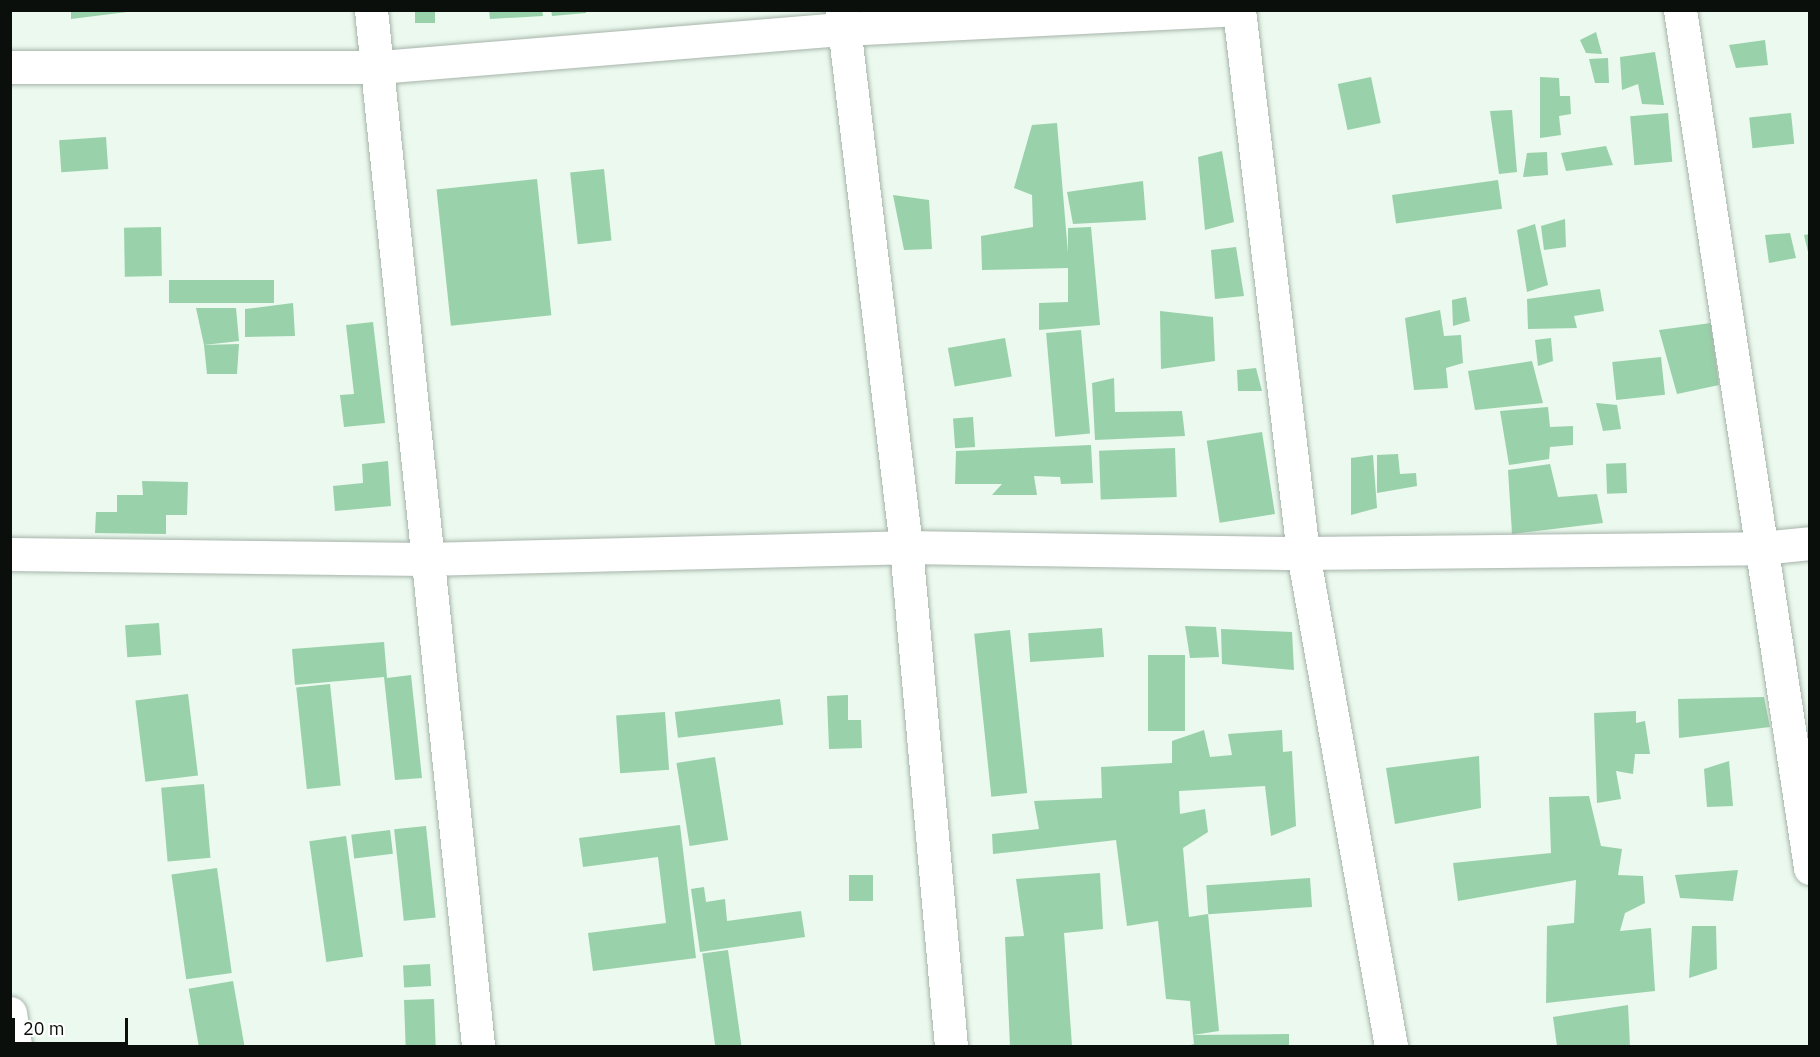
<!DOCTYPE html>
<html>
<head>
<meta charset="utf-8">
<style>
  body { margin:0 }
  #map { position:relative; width:1820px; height:1057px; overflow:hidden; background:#ebf9ee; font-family:"IBM Plex Sans",sans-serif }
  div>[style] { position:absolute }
  .building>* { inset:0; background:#99d1aa; transform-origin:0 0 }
  .roads { filter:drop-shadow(0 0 2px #a6b4aa) drop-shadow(0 0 2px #a6b4aa) }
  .minor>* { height:33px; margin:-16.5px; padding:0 16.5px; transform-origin:16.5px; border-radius:16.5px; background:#fff }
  span { translate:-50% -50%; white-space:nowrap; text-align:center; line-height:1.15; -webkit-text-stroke:6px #fff; paint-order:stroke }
  .frame { position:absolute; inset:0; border:12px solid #0a0f0b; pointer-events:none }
  .scale { position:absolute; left:12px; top:1018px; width:116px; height:27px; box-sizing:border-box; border:3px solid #0a0f0b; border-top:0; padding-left:8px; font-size:18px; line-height:21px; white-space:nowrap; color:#0a0f0b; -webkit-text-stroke:4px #fff; paint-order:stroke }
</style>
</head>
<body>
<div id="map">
  <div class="building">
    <i style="clip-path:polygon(71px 10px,127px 10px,127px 12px,71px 19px)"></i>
    <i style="left:415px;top:10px;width:20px;height:13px"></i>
    <i style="clip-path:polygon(489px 10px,542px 10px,543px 16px,490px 19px)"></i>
    <i style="clip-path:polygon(551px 10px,586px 10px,586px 13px,552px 16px)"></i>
    <i style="clip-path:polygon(1596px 32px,1602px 54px,1586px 53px,1580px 40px)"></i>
    <i style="clip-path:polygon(1765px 40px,1768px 65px,1736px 68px,1729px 45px)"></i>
    <i style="clip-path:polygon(1655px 52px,1664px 105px,1642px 104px,1638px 84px,1622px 90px,1620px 57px)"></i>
    <i style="clip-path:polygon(1608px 58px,1609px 83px,1595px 83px,1589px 59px)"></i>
    <i style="left:1371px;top:77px;width:47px;height:34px;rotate:78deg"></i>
    <i style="clip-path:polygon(1540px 77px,1559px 78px,1560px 96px,1570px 96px,1571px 114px,1559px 116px,1561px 135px,1540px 138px)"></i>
    <i style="clip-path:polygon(1512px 110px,1517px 172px,1499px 174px,1490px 111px)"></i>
    <i style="left:1668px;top:113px;width:49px;height:38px;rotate:85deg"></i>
    <i style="left:1791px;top:113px;width:31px;height:42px;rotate:84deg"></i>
    <i style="clip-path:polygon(1057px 123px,1068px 253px,1068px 228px,1091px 227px,1100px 325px,1039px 330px,1039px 303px,1068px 302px,1068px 268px,982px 270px,981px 236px,1033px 227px,1032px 195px,1014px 188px,1032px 125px)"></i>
    <i style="left:106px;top:137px;width:32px;height:47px;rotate:86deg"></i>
    <i style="clip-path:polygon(1606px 146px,1613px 165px,1566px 171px,1561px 153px)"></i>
    <i style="clip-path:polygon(1222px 151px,1234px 222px,1205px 230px,1198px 157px)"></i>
    <i style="clip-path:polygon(1547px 152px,1548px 175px,1523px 177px,1527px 153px)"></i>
    <i style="left:604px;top:169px;width:72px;height:34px;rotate:84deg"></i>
    <i style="left:537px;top:179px;width:137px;height:101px;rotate:84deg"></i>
    <i style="left:1498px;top:180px;width:29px;height:107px;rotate:82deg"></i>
    <i style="clip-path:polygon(1143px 181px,1146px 220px,1073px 224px,1067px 192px)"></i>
    <i style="clip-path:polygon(893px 195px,929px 200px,932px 249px,904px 250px)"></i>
    <i style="clip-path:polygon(1565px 219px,1566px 247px,1544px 250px,1541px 226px)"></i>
    <i style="clip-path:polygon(1535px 224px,1548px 285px,1527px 292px,1517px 230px)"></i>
    <i style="left:161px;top:227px;width:49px;height:37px;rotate:89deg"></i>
    <i style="clip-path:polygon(1790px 233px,1796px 258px,1769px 263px,1765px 235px)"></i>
    <i style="clip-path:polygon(1810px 234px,1810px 256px,1809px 256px,1804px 235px)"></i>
    <i style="clip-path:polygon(1236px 247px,1244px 296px,1215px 299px,1211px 250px)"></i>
    <i style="left:274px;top:280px;width:23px;height:105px;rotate:90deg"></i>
    <i style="clip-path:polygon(1600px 289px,1604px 311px,1574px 316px,1577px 328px,1528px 329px,1527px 299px)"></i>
    <i style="clip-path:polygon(1466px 297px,1470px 321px,1453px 326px,1452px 300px)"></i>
    <i style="clip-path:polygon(293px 303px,295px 336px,245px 337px,245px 309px)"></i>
    <i style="clip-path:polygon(196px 308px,236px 308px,239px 341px,204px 345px)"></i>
    <i style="clip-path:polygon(1440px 310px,1444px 336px,1461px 335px,1463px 363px,1446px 368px,1448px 388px,1414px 390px,1405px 318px)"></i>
    <i style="clip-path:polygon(1160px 311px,1213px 317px,1215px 361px,1161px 369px)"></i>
    <i style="clip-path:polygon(373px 322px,385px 423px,344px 427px,340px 395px,354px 394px,346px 325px)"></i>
    <i style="clip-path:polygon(1711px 323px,1719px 385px,1677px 394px,1659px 330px)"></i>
    <i style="left:1081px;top:330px;width:104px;height:35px;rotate:85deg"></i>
    <i style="left:1005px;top:338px;width:39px;height:58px;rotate:80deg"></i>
    <i style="clip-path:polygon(1551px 338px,1553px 361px,1538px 366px,1535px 340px)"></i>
    <i style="clip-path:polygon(239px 344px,237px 374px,207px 374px,204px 345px)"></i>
    <i style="left:1661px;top:357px;width:38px;height:49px;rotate:84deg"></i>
    <i style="clip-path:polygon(1532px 361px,1543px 403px,1475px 410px,1468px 371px)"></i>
    <i style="clip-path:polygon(1256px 368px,1262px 391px,1238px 391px,1237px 370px)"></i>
    <i style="clip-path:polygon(1114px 378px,1115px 412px,1182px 411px,1185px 436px,1095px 440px,1092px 383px)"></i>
    <i style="clip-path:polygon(1596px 403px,1617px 405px,1621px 429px,1603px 431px)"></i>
    <i style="clip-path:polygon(1548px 407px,1550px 427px,1573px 426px,1573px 445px,1550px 447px,1549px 459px,1509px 465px,1500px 411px)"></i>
    <i style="left:973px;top:417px;width:30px;height:20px;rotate:86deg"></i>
    <i style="left:1262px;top:432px;width:83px;height:56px;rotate:81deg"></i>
    <i style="clip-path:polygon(1091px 445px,1093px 483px,1061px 484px,1060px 477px,1034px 476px,1037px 495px,992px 495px,1002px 484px,955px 484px,956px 451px)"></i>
    <i style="left:1175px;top:448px;width:49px;height:76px;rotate:88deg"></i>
    <i style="clip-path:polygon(1398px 454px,1400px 474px,1416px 473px,1417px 486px,1377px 493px,1377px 455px)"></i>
    <i style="clip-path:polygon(1373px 455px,1377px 508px,1351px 515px,1351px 458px)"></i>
    <i style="clip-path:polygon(388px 461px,391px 506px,335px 511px,333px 486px,363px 483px,362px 464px)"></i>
    <i style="left:1626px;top:463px;width:30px;height:20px;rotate:88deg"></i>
    <i style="clip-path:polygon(1550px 464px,1558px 497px,1597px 494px,1603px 523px,1512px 534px,1508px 470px)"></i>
    <i style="clip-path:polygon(142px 481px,188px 482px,187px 515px,166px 515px,166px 534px,95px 533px,96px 512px,117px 512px,117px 495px,143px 495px)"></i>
    <i style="left:159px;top:623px;width:32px;height:34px;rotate:86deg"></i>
    <i style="clip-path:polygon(1185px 626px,1216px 627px,1219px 657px,1190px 658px)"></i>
    <i style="left:1102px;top:628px;width:29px;height:74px;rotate:86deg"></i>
    <i style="clip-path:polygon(1221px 629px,1292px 632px,1294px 670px,1222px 664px)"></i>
    <i style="left:1010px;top:630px;width:164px;height:36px;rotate:84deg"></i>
    <i style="clip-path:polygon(384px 642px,387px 678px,411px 675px,422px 778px,395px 780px,384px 677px,295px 685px,292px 649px)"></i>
    <i style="left:1148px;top:655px;width:37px;height:76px"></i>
    <i style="left:330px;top:684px;width:102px;height:34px;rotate:84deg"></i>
    <i style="left:188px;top:694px;width:82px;height:53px;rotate:83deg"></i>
    <i style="clip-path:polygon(848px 695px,848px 720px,861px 720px,862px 748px,829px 749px,827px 696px)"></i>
    <i style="clip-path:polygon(1764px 697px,1770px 727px,1679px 738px,1678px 699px)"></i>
    <i style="left:780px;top:699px;width:26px;height:106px;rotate:83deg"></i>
    <i style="clip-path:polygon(1636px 711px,1636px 723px,1645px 721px,1650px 754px,1635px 754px,1633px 774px,1616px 771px,1621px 799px,1597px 803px,1594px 713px)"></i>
    <i style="left:665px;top:712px;width:58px;height:49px;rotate:86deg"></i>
    <i style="clip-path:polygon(1204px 730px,1210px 757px,1232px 755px,1228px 734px,1282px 730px,1283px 752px,1292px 751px,1296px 826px,1271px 836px,1265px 786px,1179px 791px,1180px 814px,1205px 809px,1208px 832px,1183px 848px,1189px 917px,1208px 914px,1219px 1031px,1193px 1035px,1190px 1001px,1166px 999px,1158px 921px,1127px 926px,1116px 840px,993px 854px,992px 834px,1039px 829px,1034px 801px,1102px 798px,1101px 767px,1172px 763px,1172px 741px)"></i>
    <i style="clip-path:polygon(1479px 756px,1481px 808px,1395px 824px,1386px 768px)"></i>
    <i style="left:715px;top:757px;width:84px;height:39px;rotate:81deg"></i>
    <i style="clip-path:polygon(1729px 761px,1733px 806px,1707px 807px,1704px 769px)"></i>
    <i style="left:204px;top:784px;width:74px;height:43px;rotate:85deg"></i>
    <i style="clip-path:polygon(1589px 796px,1601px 846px,1622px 849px,1618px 875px,1643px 876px,1645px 903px,1625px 913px,1620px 931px,1651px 928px,1655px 991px,1546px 1003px,1547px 926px,1574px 923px,1576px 880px,1458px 901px,1453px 863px,1551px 853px,1549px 797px)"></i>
    <i style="clip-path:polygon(680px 825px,696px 958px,593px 971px,588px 933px,666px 923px,658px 857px,583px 867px,579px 838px)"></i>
    <i style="left:426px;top:826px;width:92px;height:32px;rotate:84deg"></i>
    <i style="left:390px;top:830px;width:24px;height:39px;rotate:83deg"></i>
    <i style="left:346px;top:836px;width:122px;height:37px;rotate:82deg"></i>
    <i style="left:217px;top:868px;width:106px;height:46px;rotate:82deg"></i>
    <i style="clip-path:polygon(1738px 870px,1733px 901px,1680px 898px,1675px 875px)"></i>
    <i style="clip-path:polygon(1100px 873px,1103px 929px,1064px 933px,1072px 1046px,1010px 1046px,1005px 937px,1024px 936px,1016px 879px)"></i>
    <i style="left:849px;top:875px;width:24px;height:26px"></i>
    <i style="left:1310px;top:878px;width:29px;height:104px;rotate:86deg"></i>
    <i style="clip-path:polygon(704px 887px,706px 902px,725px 899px,727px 921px,801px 911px,805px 937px,700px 952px,691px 889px)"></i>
    <i style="clip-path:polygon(1692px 926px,1716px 926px,1717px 969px,1689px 978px)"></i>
    <i style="left:728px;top:950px;width:97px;height:26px;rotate:82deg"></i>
    <i style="left:430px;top:964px;width:22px;height:27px;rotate:87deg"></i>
    <i style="left:233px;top:981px;width:66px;height:45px;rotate:80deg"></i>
    <i style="left:434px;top:999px;width:47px;height:30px;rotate:88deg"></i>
    <i style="clip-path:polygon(1628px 1005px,1630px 1046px,1557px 1046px,1553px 1017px)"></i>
    <i style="clip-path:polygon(1289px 1034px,1289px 1046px,1187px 1046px,1194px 1044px,1193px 1035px)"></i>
  </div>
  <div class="roads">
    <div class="minor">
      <i style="left:371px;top:10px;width:1042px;rotate:84.1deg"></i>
      <i style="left:842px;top:10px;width:541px;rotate:83.2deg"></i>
      <i style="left:906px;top:547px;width:501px;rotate:84.85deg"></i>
      <i style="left:1239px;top:10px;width:547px;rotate:83.28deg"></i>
      <i style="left:1303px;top:553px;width:501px;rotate:79.88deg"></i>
      <i style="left:1680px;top:10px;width:868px;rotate:81.38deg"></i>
      <i style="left:10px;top:67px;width:369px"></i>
      <i style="left:379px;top:67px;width:468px;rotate:-4.7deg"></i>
      <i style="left:845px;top:29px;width:380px;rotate:-2.9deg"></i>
      <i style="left:10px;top:554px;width:415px;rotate:0.7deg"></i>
      <i style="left:425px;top:559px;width:481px;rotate:-1.4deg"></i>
      <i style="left:906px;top:547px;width:397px;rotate:0.9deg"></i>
      <i style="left:1303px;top:553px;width:458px;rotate:-0.6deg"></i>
      <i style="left:1761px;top:548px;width:49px;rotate:-5.8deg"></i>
      <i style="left:10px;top:1013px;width:33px;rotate:81deg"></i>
    </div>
  </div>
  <div class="frame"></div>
  <div class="scale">20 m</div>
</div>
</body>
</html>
